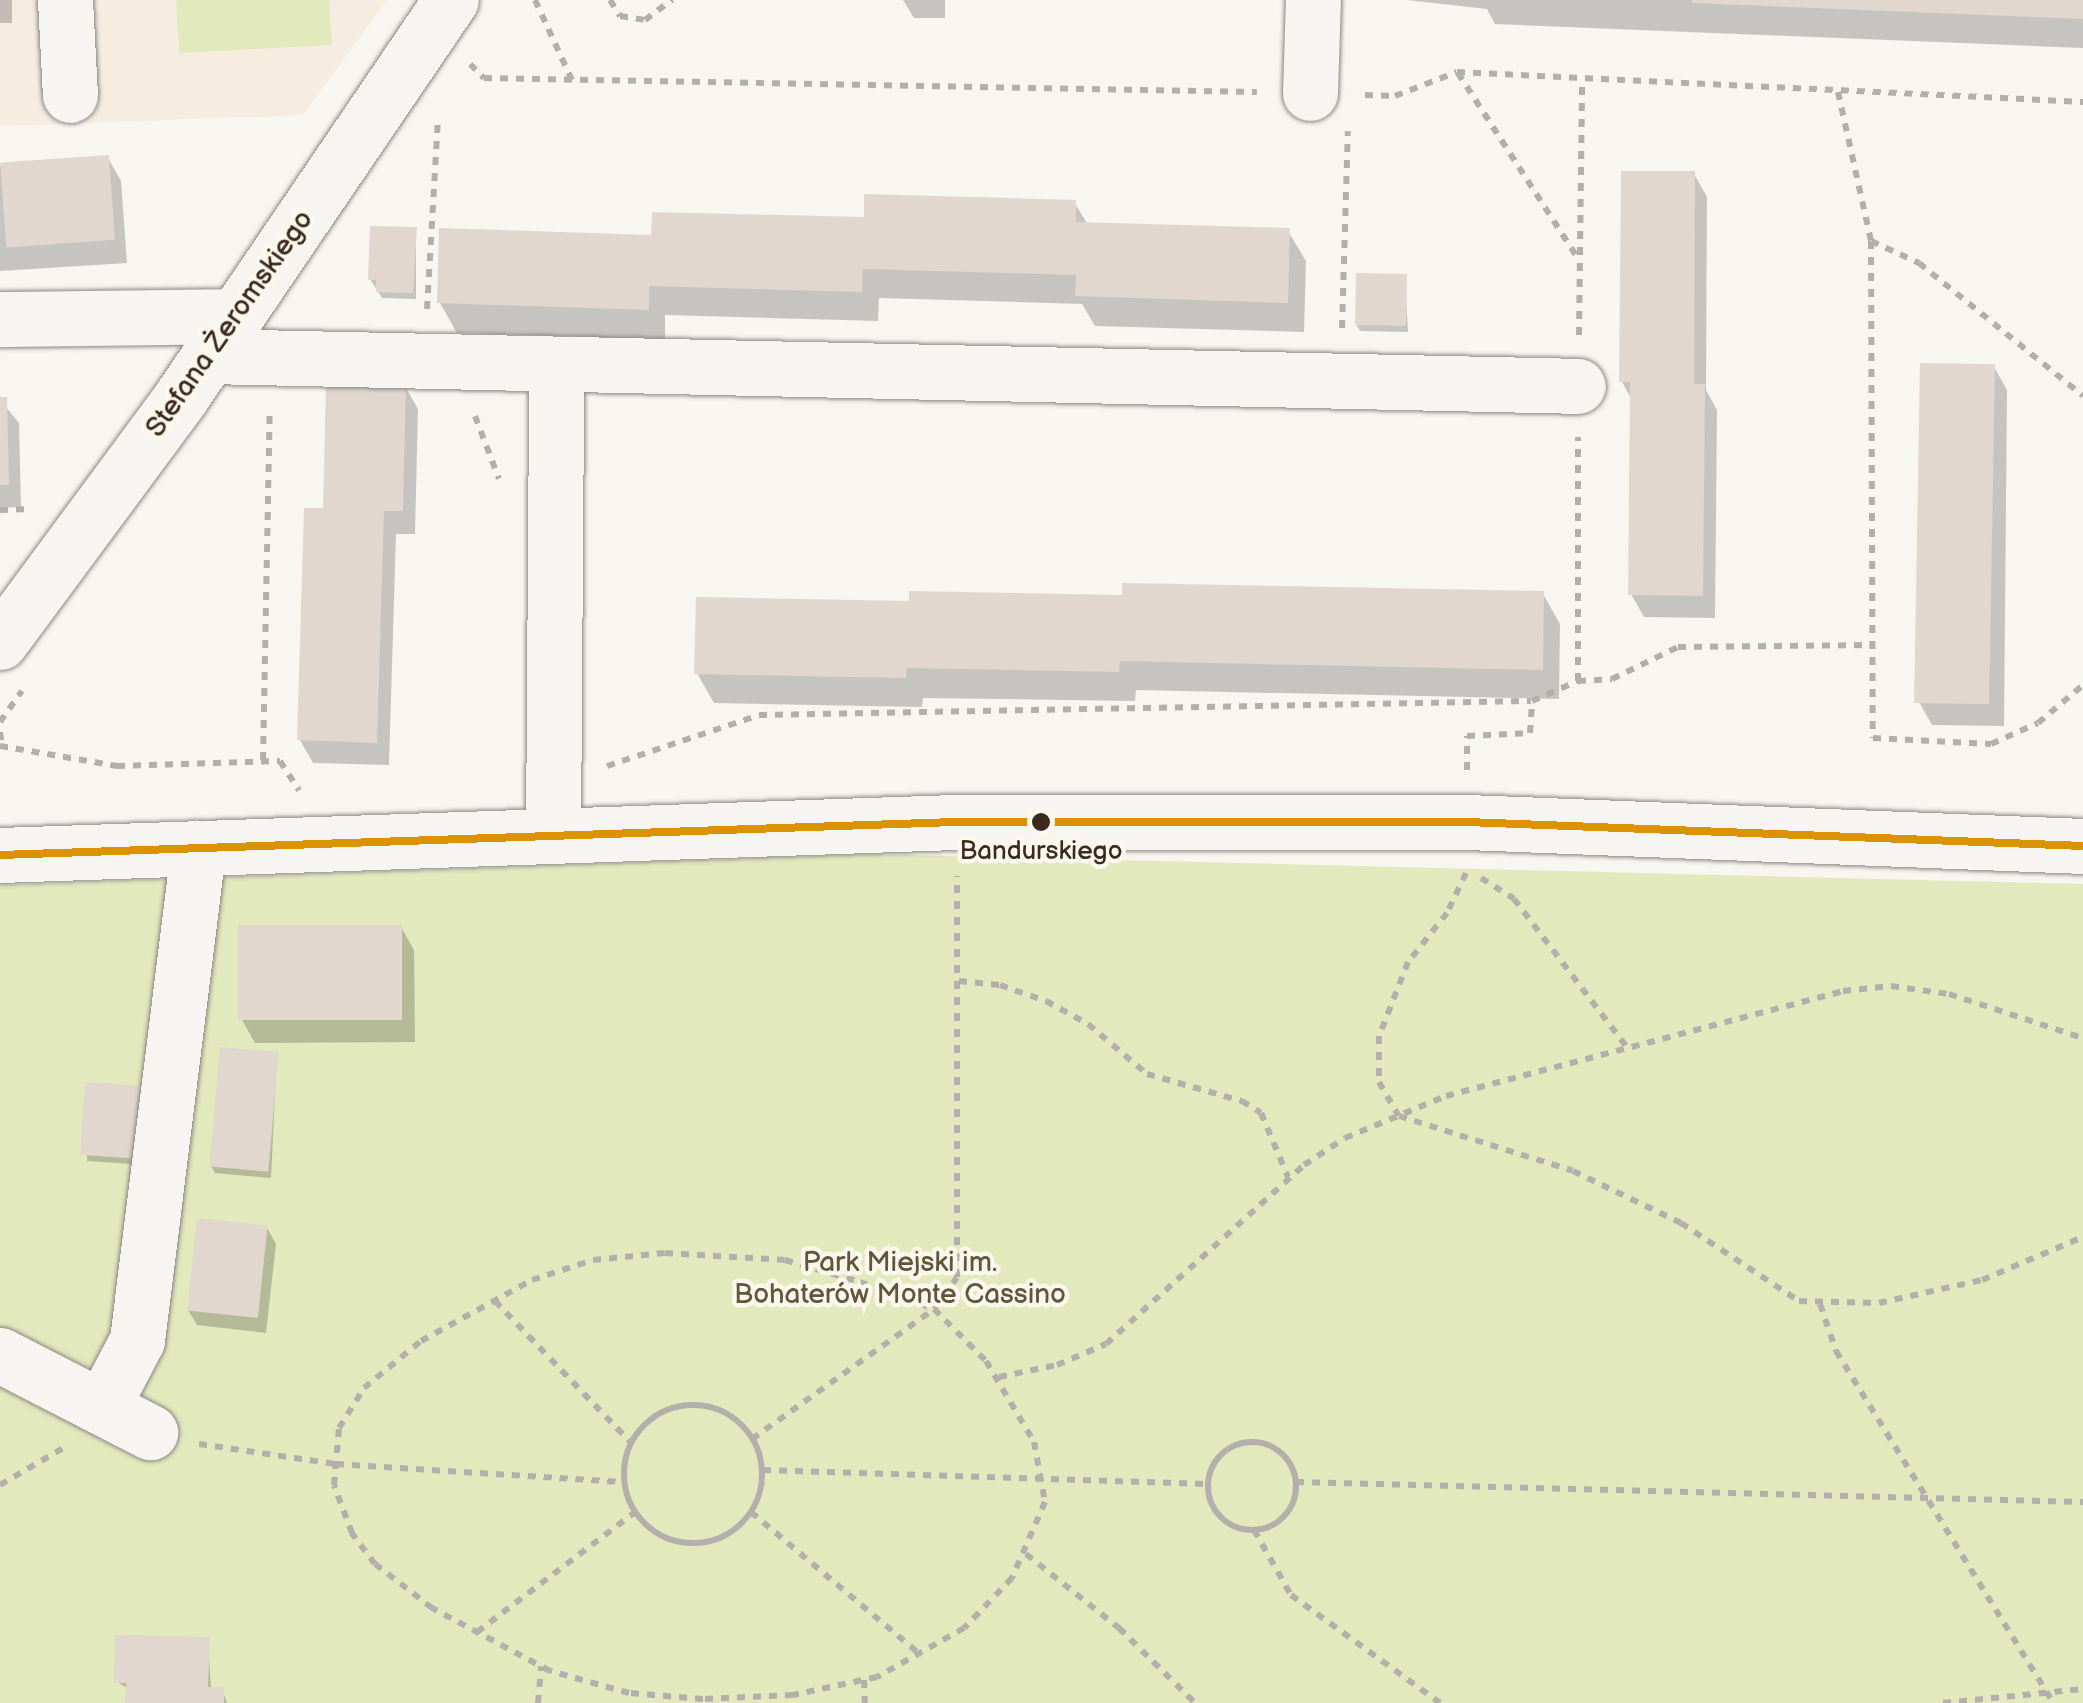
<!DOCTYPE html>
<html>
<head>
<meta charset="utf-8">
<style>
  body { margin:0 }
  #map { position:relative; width:2083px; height:1703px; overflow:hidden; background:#f8f6f0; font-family:"Balsamiq Sans",sans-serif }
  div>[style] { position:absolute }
  .built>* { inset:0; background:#f6ece0 }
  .green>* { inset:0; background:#e1e9bd }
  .shadow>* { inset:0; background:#0003; transform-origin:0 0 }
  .building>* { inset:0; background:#e1d7ce; transform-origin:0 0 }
  .path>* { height:6px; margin-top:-3px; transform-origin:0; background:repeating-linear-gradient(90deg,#b3b0ac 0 8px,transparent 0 16px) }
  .path>.ring { margin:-3px; padding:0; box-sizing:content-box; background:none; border:6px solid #b3b0ac; border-radius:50% }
  .roads { filter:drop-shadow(0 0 2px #8b8781) drop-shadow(0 0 2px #8b8781) }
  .minor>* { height:55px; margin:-27.5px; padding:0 27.5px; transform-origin:27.5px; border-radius:27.5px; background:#f6f5f1 }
  .bus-1>* { height:8px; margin:-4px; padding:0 4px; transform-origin:4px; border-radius:4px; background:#db9304 }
  .dots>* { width:28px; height:28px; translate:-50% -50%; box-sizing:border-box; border:5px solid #fbf7ec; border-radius:50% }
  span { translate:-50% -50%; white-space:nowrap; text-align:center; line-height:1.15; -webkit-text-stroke:9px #fbf7ec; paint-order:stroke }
  .bus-label { font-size:26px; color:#3b2a1e }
  .street-label { font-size:28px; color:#3b2a1e }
  .park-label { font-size:28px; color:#60573b }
</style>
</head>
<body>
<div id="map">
  <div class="built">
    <i style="clip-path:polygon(0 0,387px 0,303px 115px,0 126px)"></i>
  </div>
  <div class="green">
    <i style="clip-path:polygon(176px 0,329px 0,332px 45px,179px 53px)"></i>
    <i style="clip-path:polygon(875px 854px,2083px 884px,2083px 1703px,0 1703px,0 885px)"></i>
  </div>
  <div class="shadow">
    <i style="left:0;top:0;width:12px;height:23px"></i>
    <i style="clip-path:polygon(903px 0,1134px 0,945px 0,945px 18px,914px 18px)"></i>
    <i style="clip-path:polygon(1407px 0,2083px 0,2083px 48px,1495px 24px,1487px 9px)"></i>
    <i style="clip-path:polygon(108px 158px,121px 181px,127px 263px,0 271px,0 165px)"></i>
    <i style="clip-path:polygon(1694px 174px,1707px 197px,1706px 390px,1717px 410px,1715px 618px,1644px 617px,1631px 594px,1632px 400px,1622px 382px)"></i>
    <i style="clip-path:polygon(1074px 202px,1088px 225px,1288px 231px,1306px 261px,1304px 332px,1095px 326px,1082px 304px,879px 298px,878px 321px,665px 315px,665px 339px,457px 333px,440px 303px,654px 237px)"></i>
    <i style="clip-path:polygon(416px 230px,416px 299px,382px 298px,370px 279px)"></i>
    <i style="clip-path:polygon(1405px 277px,1408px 332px,1360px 331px,1356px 324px)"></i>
    <i style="clip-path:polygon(1994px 367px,2007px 390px,2004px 726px,1932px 725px,1919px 702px)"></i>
    <i style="clip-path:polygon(405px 386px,418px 409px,415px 534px,396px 534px,389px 765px,313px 763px,300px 740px,325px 511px)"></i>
    <i style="clip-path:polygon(0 400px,19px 423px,21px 507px,0 508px)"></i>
    <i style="clip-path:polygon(1543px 594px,1560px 624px,1559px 699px,1136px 690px,1135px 701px,923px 698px,922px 707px,714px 703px,697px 673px,1124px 598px)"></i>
    <i style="clip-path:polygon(401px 927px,414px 950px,415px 1042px,255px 1043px,242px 1020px)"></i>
    <i style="clip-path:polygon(277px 1055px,271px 1178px,215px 1173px,211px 1166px)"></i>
    <i style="clip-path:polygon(88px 1084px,162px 1166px,87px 1161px)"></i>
    <i style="clip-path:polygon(267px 1228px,276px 1244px,266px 1333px,197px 1325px,188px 1310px)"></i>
    <i style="clip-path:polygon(208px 1639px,211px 1690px,223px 1691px,227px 1703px,129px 1703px,129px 1689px,117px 1682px)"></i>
  </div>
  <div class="building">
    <i style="clip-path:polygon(1692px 0,2083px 0,2083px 19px,1692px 3px)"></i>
    <i style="left:109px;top:155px;width:85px;height:109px;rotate:86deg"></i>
    <i style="clip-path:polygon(1621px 171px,1695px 171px,1694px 384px,1705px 384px,1703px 596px,1628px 595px,1630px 382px,1619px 382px)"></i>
    <i style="clip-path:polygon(864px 194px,1076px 200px,1076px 222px,1290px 228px,1288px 303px,1075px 296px,1076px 275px,863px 269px,862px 292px,649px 286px,649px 310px,437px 303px,439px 228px,651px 235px,652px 212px,864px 217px)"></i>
    <i style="clip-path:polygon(370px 226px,417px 227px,413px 293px,376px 292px,376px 280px,368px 280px)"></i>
    <i style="left:1356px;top:273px;width:51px;height:52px;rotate:1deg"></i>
    <i style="left:1920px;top:363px;width:75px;height:340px;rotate:1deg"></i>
    <i style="clip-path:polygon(326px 382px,406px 384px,403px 511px,384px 511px,377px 743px,297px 740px,304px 508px,323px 508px)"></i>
    <i style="clip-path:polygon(0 397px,7px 397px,9px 485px,0 485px)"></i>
    <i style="clip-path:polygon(1122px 583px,1544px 591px,1543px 670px,1120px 661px,1119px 672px,907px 668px,906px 678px,694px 674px,696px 597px,909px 601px,909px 591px,1122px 595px)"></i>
    <i style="left:238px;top:925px;width:164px;height:95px"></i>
    <i style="left:220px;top:1047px;width:59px;height:120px;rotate:5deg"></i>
    <i style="left:85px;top:1082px;width:79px;height:73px;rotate:4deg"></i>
    <i style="left:197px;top:1218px;width:71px;height:93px;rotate:6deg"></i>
    <i style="clip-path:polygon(115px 1635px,210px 1637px,208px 1687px,224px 1688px,224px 1703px,125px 1703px,126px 1683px,114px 1683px)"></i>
  </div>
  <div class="path">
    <i style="left:535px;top:0;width:88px;rotate:65.2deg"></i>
    <i style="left:610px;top:0;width:19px;rotate:58deg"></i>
    <i style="left:620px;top:16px;width:25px;rotate:9deg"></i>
    <i style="left:645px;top:20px;width:34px;rotate:-37deg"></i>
    <i style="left:470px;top:64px;width:20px;rotate:45deg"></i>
    <i style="left:484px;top:78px;width:773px;rotate:1.04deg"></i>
    <i style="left:1458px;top:73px;width:223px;rotate:57.1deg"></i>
    <i style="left:1838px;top:92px;width:153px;rotate:77.5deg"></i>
    <i style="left:1871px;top:241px;width:497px;rotate:89.8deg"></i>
    <i style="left:1873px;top:738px;width:118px;rotate:2.9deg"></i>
    <i style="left:1991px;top:744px;width:51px;rotate:-24.1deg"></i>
    <i style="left:2038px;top:723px;width:59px;rotate:-40.2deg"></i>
    <i style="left:1365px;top:95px;width:30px;rotate:2deg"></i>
    <i style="left:1395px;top:96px;width:66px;rotate:-21.2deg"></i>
    <i style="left:1457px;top:72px;width:627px;rotate:2.74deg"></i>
    <i style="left:1871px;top:241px;width:53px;rotate:24.6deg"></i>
    <i style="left:1919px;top:263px;width:211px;rotate:39deg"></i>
    <i style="left:427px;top:309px;width:192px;rotate:-86.7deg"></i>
    <i style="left:1342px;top:328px;width:197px;rotate:-88.3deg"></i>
    <i style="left:1579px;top:335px;width:256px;rotate:-89.3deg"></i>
    <i style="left:475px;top:416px;width:67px;rotate:69.1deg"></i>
    <i style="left:0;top:510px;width:30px;rotate:-2deg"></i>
    <i style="left:1578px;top:681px;width:244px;rotate:-90deg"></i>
    <i style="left:0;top:722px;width:38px;rotate:-55deg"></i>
    <i style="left:0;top:732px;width:14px;rotate:82deg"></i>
    <i style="left:0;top:746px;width:119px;rotate:9.7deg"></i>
    <i style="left:117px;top:766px;width:163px;rotate:-1.8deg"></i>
    <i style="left:280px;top:761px;width:35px;rotate:57deg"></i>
    <i style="left:263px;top:760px;width:349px;rotate:-88.9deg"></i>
    <i style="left:607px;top:766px;width:160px;rotate:-18.5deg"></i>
    <i style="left:759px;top:715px;width:772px;rotate:-1.04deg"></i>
    <i style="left:1467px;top:770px;width:34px;rotate:-90deg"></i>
    <i style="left:1467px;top:736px;width:63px;rotate:-2.7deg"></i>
    <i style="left:1530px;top:733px;width:32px;rotate:-86deg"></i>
    <i style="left:1532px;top:701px;width:50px;rotate:-23.5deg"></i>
    <i style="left:1578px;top:681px;width:34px;rotate:-3deg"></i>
    <i style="left:1612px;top:679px;width:73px;rotate:-25.9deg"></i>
    <i style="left:1678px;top:647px;width:194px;rotate:-0.6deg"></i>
    <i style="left:1466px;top:873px;width:44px;rotate:115.4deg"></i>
    <i style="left:1447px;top:913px;width:63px;rotate:128.5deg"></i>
    <i style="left:1408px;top:962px;width:79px;rotate:111.4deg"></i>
    <i style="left:1379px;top:1036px;width:46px;rotate:90deg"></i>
    <i style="left:1379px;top:1082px;width:39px;rotate:60deg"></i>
    <i style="left:1399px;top:1116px;width:182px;rotate:17.5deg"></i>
    <i style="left:1573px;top:1171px;width:120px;rotate:25.7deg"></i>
    <i style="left:1681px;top:1223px;width:141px;rotate:33.5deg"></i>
    <i style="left:1799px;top:1301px;width:80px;rotate:1.4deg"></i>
    <i style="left:1879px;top:1303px;width:106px;rotate:-12.6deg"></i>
    <i style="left:1982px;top:1280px;width:110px;rotate:-23.1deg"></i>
    <i style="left:1481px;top:878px;width:39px;rotate:32deg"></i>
    <i style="left:1514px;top:899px;width:190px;rotate:52.7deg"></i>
    <i style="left:959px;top:981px;width:41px;rotate:5.6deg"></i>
    <i style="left:1000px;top:985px;width:49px;rotate:19.2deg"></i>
    <i style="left:1046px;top:1001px;width:48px;rotate:28.7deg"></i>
    <i style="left:1088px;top:1024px;width:77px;rotate:40.3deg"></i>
    <i style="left:1147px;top:1074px;width:99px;rotate:15.9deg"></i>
    <i style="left:1242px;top:1101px;width:22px;rotate:32deg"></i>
    <i style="left:1261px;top:1113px;width:69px;rotate:67.1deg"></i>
    <i style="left:665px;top:1253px;width:120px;rotate:3.3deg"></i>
    <i style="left:785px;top:1260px;width:78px;rotate:16.3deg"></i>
    <i style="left:860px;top:1282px;width:79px;rotate:20deg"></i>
    <i style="left:934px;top:1309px;width:74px;rotate:45deg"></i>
    <i style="left:986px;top:1361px;width:94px;rotate:59.3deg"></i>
    <i style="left:1034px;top:1442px;width:61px;rotate:79.6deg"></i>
    <i style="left:1045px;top:1502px;width:83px;rotate:113.5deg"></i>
    <i style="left:1012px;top:1578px;width:69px;rotate:133.8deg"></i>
    <i style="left:964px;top:1628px;width:100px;rotate:150.6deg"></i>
    <i style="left:877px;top:1677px;width:86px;rotate:167.9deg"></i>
    <i style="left:793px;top:1695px;width:90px;rotate:177.5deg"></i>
    <i style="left:703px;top:1699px;width:74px;rotate:-175.4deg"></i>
    <i style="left:629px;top:1693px;width:82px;rotate:-164.4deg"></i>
    <i style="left:550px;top:1671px;width:134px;rotate:-151.9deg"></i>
    <i style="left:432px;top:1608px;width:72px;rotate:-142.3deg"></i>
    <i style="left:375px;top:1564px;width:39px;rotate:-127deg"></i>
    <i style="left:352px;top:1533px;width:51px;rotate:-110.6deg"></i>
    <i style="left:334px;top:1485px;width:57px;rotate:-85deg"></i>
    <i style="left:339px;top:1428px;width:47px;rotate:-58deg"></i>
    <i style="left:364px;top:1388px;width:74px;rotate:-39.5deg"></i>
    <i style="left:421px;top:1341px;width:127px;rotate:-28.8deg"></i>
    <i style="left:532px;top:1280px;width:64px;rotate:-18.2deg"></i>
    <i style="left:593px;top:1260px;width:72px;rotate:-5.6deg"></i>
    <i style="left:495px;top:1301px;width:197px;rotate:46.2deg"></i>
    <i style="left:1820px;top:1304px;width:50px;rotate:71.2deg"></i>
    <i style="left:1836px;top:1351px;width:414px;rotate:58.3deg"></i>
    <i style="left:999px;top:1377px;width:59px;rotate:-11.7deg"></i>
    <i style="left:1057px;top:1365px;width:53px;rotate:-23.2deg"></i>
    <i style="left:1106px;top:1344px;width:267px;rotate:-42.1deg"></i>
    <i style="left:1304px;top:1165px;width:49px;rotate:-33.4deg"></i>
    <i style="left:1345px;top:1138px;width:109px;rotate:-22.6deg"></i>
    <i style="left:1446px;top:1096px;width:411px;rotate:-14.8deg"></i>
    <i style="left:1843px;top:991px;width:48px;rotate:-5.9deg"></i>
    <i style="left:1891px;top:986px;width:59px;rotate:7.9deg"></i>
    <i style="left:1949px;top:994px;width:141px;rotate:18.2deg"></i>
    <i class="ring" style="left:624px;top:1405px;width:132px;height:132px"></i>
    <i style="left:752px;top:1439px;width:224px;rotate:-35.5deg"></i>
    <i style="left:934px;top:1309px;width:39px;rotate:-54deg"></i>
    <i style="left:957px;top:1277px;width:401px;rotate:-90deg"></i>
    <i class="ring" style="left:1208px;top:1442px;width:82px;height:82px"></i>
    <i style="left:199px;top:1444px;width:138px;rotate:8.3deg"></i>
    <i style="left:336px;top:1464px;width:290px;rotate:3.6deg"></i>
    <i style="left:763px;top:1470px;width:445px;rotate:1.8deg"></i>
    <i style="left:1296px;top:1482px;width:787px;rotate:1.46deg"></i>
    <i style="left:0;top:1485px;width:73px;rotate:-30.4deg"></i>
    <i style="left:751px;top:1512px;width:224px;rotate:40.1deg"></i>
    <i style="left:1254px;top:1530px;width:75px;rotate:60.4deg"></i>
    <i style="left:1291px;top:1595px;width:184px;rotate:35.9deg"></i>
    <i style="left:1026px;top:1554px;width:119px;rotate:38.5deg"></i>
    <i style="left:1119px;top:1628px;width:107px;rotate:44.6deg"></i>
    <i style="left:477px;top:1632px;width:198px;rotate:-37.2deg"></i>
    <i style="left:864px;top:1680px;width:23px;rotate:88deg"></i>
    <i style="left:538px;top:1703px;width:37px;rotate:-85deg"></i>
    <i style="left:1943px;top:1703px;width:141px;rotate:-5.7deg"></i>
  </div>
  <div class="roads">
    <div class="minor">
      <i style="left:65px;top:0;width:95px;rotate:87deg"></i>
      <i style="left:1310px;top:93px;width:93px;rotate:-88.2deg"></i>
      <i style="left:0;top:319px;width:236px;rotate:-0.7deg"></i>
      <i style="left:208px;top:356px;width:1370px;rotate:1.25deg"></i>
      <i style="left:0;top:642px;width:305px;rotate:-53.5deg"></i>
      <i style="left:181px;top:397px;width:480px;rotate:-55.8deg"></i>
      <i style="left:553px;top:836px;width:472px;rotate:-89.6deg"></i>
      <i style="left:0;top:855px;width:955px;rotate:-1.98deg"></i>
      <i style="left:954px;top:822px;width:513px"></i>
      <i style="left:1467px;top:822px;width:616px;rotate:2.23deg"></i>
      <i style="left:0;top:1355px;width:169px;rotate:27.2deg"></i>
      <i style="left:102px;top:1407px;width:76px;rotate:-62.4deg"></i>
      <i style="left:137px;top:1340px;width:496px;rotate:-82.9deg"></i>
    </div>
  </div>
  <div class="bus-1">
    <i style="left:0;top:855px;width:955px;rotate:-1.98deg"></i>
    <i style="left:954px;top:822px;width:513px"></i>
    <i style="left:1467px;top:822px;width:616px;rotate:2.23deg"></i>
  </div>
  <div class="dots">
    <i style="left:1041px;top:822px;background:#3b2a1e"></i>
  </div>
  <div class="bus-label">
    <span style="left:1041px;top:852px">Bandurskiego</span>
  </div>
  <div class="street-label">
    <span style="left:230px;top:324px;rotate:-55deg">Stefana Żeromskiego</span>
  </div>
  <div class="park-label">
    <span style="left:900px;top:1279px">Park Miejski im.<br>Bohaterów Monte Cassino</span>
  </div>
</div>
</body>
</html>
